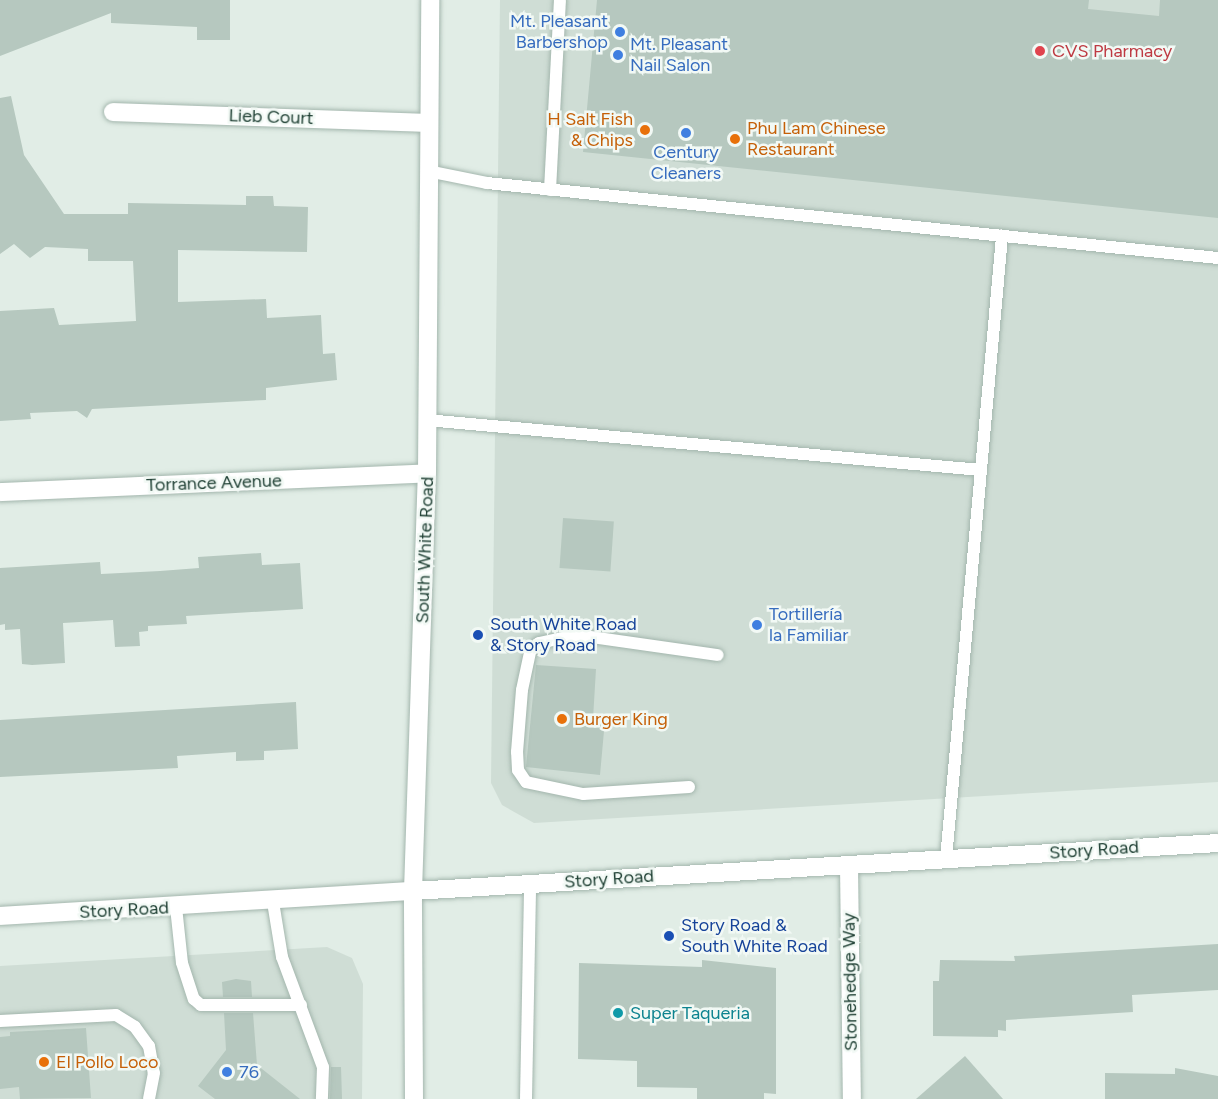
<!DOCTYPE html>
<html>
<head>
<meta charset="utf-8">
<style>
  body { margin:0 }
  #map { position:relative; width:1218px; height:1099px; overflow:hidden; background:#e1ede6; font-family:Figtree,sans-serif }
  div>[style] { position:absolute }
  .built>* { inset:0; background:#cfddd5 }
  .building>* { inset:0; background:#b6c8bf; transform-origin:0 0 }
  .roads { filter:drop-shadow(0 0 2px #a3b6ad) drop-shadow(0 0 2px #a3b6ad) }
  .service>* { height:12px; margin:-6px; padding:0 6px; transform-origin:6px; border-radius:6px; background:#fff }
  .minor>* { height:18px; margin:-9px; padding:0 9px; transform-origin:9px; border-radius:9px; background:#fff }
  .tertiary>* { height:18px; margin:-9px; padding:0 9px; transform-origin:9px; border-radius:9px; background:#fff }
  .secondary>* { height:18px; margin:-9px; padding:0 9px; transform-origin:9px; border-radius:9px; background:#fff }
  .dots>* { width:16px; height:16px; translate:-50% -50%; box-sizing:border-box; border:3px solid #f2f9f5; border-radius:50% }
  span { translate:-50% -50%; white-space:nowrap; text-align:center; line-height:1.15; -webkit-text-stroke:5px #f2f9f5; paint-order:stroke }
  .shop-label { font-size:18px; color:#366cbe }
  .right { translate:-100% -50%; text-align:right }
  .left { translate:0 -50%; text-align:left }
  .health-label { font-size:18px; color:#be3a42 }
  .street-label { font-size:18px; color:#1f4034 }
  .food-label { font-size:18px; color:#c56008 }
  .transit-label { font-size:18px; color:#164399 }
  .culture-label { font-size:18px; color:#0d838f }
</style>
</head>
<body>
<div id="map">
  <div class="built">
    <i style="clip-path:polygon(500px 0,1218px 0,1218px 782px,534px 823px,502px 805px,491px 783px)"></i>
    <i style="clip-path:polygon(327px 947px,352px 958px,363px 984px,362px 1099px,0 1099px,0 966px)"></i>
  </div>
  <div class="building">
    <i style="clip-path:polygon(0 0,230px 0,230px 40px,197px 40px,197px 27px,111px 23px,111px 13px,0 56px)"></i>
    <i style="clip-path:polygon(597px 0,1089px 0,1088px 9px,1159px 16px,1160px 0,1218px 0,1218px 218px,583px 152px)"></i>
    <i style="clip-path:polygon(11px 96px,24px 155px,64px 214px,128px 214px,128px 203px,246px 205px,246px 196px,273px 196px,274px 206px,308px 207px,307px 252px,178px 250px,178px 302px,266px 299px,267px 318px,321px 315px,323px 354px,335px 353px,337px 380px,266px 388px,266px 400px,92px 409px,87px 418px,77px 411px,30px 413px,31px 419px,0 421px,0 311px,54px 308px,59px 325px,136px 321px,133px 261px,88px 261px,88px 249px,45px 247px,30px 258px,14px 244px,0 254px,0 98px)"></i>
    <i style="left:563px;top:518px;width:51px;height:50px;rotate:4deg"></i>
    <i style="clip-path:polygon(261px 553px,262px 565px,300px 563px,303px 609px,186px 616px,187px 624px,148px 626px,148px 631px,139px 632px,140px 646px,115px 647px,113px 620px,63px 623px,65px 663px,32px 665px,22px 664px,20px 629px,5px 630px,5px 624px,0 625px,0 568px,100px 562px,101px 574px,160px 571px,199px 568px,198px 557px)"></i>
    <i style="clip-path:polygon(536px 665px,596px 669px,593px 719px,605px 720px,600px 775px,526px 767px)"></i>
    <i style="clip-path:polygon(296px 702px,298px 749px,264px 751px,264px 760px,236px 761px,236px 752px,177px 756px,178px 768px,0 777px,0 720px)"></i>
    <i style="clip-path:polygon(1218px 944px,1218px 990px,1132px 995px,1133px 1012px,1006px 1020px,1006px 1031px,998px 1030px,998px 1037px,933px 1036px,933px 981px,939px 981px,940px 960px,1015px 961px,1014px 956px)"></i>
    <i style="clip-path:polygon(702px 960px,776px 968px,776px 1094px,764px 1093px,764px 1099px,697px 1099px,697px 1088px,637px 1087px,637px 1061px,578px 1059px,579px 963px,702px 967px)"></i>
    <i style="clip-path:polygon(236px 979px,251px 981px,252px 997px,223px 997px,222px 982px)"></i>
    <i style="clip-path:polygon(224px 1013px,253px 1013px,257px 1065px,300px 1099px,215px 1099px,198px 1086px,226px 1050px)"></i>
    <i style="clip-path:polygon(86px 1028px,91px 1098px,20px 1099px,19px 1087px,0 1089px,0 1037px,10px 1036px,10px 1032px)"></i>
    <i style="clip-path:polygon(965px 1056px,1003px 1099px,916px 1099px)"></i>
    <i style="clip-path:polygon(331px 1067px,341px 1067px,342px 1099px,330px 1099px)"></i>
    <i style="clip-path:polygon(1175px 1068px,1218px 1076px,1218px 1099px,1105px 1099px,1105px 1073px,1175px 1074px)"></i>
  </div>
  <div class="roads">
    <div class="service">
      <i style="left:428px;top:171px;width:60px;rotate:11.5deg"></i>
      <i style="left:487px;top:183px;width:735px;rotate:5.86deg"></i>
      <i style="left:550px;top:190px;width:190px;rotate:-87deg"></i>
      <i style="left:426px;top:420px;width:557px;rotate:5.15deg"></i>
      <i style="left:689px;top:787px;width:106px;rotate:176.2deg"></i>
      <i style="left:583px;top:794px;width:58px;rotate:-168.1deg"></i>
      <i style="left:526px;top:782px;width:14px;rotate:-124deg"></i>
      <i style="left:518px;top:770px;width:18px;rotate:-93deg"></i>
      <i style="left:517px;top:752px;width:62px;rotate:-85.4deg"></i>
      <i style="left:522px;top:690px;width:40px;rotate:-78deg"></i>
      <i style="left:530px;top:651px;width:12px;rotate:-42deg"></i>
      <i style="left:539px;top:643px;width:39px;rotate:-12deg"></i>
      <i style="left:577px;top:635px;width:142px;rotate:8.1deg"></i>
      <i style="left:946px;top:859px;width:626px;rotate:-84.86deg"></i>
      <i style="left:273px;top:902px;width:56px;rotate:80.7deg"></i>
      <i style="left:282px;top:957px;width:117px;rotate:69.6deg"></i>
      <i style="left:323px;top:1067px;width:32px;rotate:92deg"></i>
      <i style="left:176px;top:907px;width:56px;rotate:83.9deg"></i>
      <i style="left:182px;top:963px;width:38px;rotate:72deg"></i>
      <i style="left:194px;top:999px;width:9px;rotate:41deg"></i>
      <i style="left:201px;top:1005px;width:100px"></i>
      <i style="left:0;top:1021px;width:116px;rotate:-3deg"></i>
      <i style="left:116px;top:1015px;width:22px;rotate:32deg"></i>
      <i style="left:135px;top:1027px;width:24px;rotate:54deg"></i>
      <i style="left:149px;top:1046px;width:27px;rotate:80deg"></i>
      <i style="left:154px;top:1073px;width:26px;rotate:101deg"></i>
      <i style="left:526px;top:1099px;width:214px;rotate:-88.9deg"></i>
    </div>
    <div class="minor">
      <i style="left:113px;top:112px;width:315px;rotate:2deg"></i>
      <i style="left:0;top:492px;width:427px;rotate:-2.5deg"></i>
      <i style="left:849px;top:865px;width:234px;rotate:89.3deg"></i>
    </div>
    <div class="tertiary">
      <i style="left:0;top:916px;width:414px;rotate:-3.5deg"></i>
    </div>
    <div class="secondary">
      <i style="left:413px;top:891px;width:806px;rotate:-3.41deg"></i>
      <i style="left:414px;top:1099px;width:208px;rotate:-90.3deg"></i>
      <i style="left:413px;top:891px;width:418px;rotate:-88.1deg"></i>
      <i style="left:427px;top:473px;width:473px;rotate:-89.6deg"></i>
    </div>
  </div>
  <div class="dots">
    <i style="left:620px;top:32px;background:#3f7fe0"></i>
    <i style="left:1040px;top:51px;background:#e0444e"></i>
    <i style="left:618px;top:55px;background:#3f7fe0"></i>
    <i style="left:645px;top:130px;background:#e8710a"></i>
    <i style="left:686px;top:133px;background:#3f7fe0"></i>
    <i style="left:735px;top:139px;background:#e8710a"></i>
    <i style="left:757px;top:625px;background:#3f7fe0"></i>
    <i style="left:478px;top:635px;background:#1a4fb4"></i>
    <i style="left:562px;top:719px;background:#e8710a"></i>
    <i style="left:669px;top:936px;background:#1a4fb4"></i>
    <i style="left:618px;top:1013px;background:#0f9aa8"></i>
    <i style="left:44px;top:1062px;background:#e8710a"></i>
    <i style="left:227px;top:1072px;background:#3f7fe0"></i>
  </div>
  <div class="shop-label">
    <span class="right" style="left:608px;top:32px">Mt. Pleasant<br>Barbershop</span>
    <span class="left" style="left:630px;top:55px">Mt. Pleasant<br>Nail Salon</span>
    <span style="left:686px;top:163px">Century<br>Cleaners</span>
    <span class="left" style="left:769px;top:625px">Tortillería<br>la Familiar</span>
    <span class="left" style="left:239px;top:1072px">76</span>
  </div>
  <div class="health-label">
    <span class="left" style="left:1052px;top:51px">CVS Pharmacy</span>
  </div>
  <div class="street-label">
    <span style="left:271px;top:117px;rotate:2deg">Lieb Court</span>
    <span style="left:214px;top:483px;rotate:-2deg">Torrance Avenue</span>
    <span style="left:425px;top:550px;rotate:-88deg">South White Road</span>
    <span style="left:1094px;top:850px;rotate:-4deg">Story Road</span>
    <span style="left:609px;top:879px;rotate:-4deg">Story Road</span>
    <span style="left:124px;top:910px;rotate:-3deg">Story Road</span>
    <span style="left:850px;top:982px;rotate:-91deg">Stonehedge Way</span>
  </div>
  <div class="food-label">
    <span class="right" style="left:633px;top:130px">H Salt Fish<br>&amp; Chips</span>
    <span class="left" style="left:747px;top:139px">Phu Lam Chinese<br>Restaurant</span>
    <span class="left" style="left:574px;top:719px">Burger King</span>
    <span class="left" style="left:56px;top:1062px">El Pollo Loco</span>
  </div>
  <div class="transit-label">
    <span class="left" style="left:490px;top:635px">South White Road<br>&amp; Story Road</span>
    <span class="left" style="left:681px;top:936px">Story Road &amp;<br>South White Road</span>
  </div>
  <div class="culture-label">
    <span class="left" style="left:630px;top:1013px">Super Taqueria</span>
  </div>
</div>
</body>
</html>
